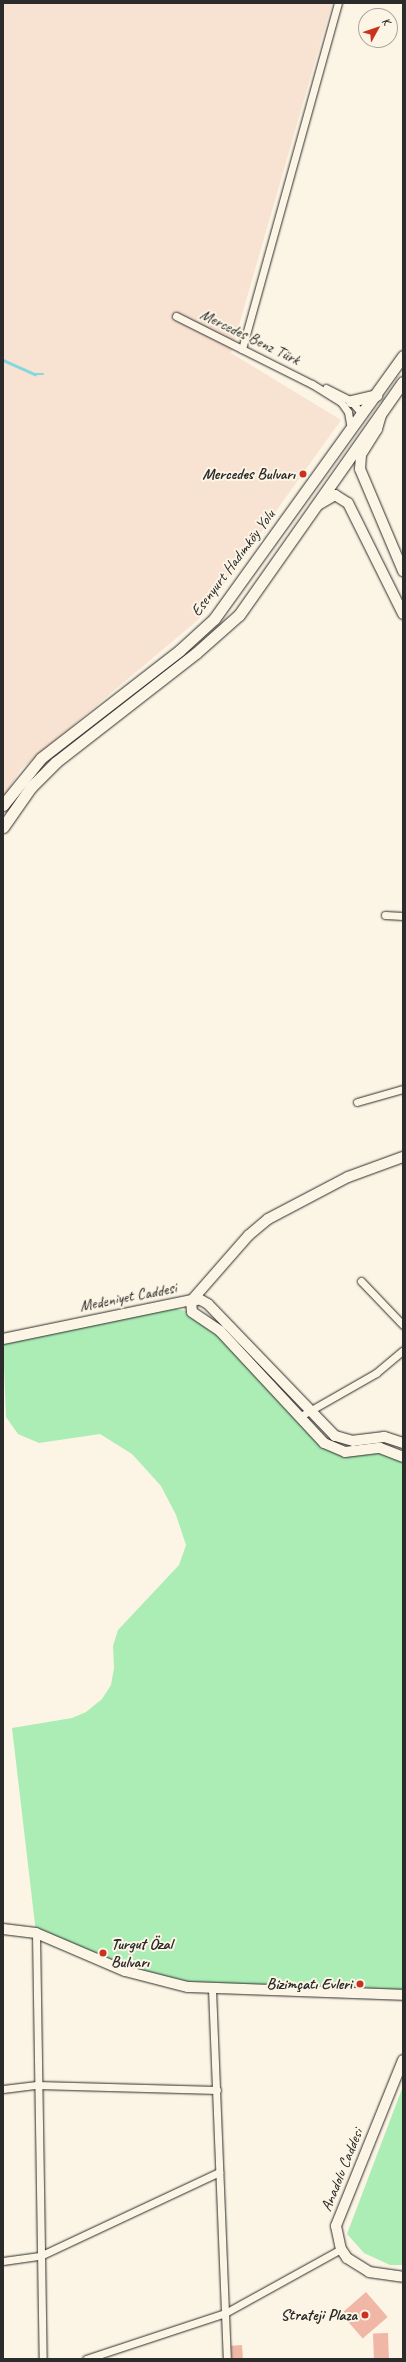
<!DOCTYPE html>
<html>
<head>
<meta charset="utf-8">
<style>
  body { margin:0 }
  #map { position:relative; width:406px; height:2362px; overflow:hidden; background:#fcf5e5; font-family:Caveat,sans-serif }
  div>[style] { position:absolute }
  .built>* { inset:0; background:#f8e2d2 }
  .green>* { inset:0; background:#acedb6 }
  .stream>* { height:2.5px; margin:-1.25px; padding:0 1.25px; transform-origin:1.25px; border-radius:1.25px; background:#86d7df }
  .building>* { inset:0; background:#f0b7a7; transform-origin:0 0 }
  .roads { filter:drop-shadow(0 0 1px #2b2b2b) drop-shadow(0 0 1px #2b2b2b) }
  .street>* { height:7px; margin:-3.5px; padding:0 3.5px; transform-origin:3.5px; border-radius:3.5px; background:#fcf5e5 }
  .secondary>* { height:10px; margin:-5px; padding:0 5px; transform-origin:5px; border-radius:5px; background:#fcf5e5 }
  .primary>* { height:11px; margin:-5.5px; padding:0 5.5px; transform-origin:5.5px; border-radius:5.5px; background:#fcf5e5 }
  .dots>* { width:11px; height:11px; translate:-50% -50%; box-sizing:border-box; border:2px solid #fcf5e5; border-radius:50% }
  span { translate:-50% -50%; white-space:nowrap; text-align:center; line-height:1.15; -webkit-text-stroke:4px #fcf5e5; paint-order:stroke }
  .street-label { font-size:16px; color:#2b2b2b }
  .poi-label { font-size:16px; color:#2b2b2b; font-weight:700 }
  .right { translate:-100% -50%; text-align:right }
  .left { translate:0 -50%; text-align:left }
  .frame { position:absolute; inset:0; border:4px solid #2b2b2b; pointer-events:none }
  .north { position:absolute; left:358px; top:8px; width:40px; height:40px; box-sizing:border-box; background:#fcf5e5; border:1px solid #a8a49b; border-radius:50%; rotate:50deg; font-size:11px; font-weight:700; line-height:16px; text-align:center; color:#2b2b2b }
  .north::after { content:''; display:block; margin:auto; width:14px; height:18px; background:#c8321e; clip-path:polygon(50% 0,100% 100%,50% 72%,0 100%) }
</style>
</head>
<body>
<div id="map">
  <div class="built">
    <i style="clip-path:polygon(3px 3px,332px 3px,231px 353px,341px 420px,199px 619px,21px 769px,3px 798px)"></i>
  </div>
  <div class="green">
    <i style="clip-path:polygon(165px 1307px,192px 1312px,197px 1316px,332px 1447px,369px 1448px,403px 1457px,403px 1990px,212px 1989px,152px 1979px,36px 1933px,12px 1728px,72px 1718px,86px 1712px,102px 1699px,111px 1685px,114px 1668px,113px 1646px,118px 1630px,179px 1565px,186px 1545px,176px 1515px,161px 1486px,132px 1454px,100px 1434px,39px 1443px,18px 1434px,6px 1417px,3px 1339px)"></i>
    <i style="clip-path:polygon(403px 2086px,403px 2265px,390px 2265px,364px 2253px,347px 2234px)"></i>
  </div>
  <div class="stream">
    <i style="left:3px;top:360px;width:35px;rotate:24deg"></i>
    <i style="left:35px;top:374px;width:8px"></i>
  </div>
  <div class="building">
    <i style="left:366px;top:2292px;width:33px;height:33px;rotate:49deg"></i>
    <i style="left:388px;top:2333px;width:26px;height:15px;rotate:88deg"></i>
    <i style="left:242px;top:2345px;width:14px;height:11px;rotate:86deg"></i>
  </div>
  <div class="roads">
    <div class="street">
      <i style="left:176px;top:316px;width:152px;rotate:26.6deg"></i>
      <i style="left:312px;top:384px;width:34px;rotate:32deg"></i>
      <i style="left:341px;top:402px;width:12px;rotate:55deg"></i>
      <i style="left:348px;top:412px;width:17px;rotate:80deg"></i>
      <i style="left:242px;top:349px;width:359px;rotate:-74.5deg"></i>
      <i style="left:326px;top:388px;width:28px;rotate:27deg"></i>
      <i style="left:351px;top:401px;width:18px;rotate:49deg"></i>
      <i style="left:385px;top:915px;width:18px;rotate:3deg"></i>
      <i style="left:357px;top:1102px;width:48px;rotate:-15.8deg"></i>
      <i style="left:361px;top:1281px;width:61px;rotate:46.3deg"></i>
      <i style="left:299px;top:1417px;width:89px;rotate:-29.7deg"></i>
      <i style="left:376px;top:1373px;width:35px;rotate:-40deg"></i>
      <i style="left:36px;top:1933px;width:426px;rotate:89.1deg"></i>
      <i style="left:212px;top:1989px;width:370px;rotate:87.7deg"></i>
      <i style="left:3px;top:2089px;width:34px;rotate:-7deg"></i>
      <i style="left:37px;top:2085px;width:180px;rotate:1.6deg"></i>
      <i style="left:3px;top:2261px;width:37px;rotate:-8deg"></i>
      <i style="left:40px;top:2256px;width:198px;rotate:-25.1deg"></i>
      <i style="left:86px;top:2359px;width:146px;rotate:-18.3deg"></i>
      <i style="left:225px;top:2313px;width:132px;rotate:-28.9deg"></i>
    </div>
    <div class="secondary">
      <i style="left:381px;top:415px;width:15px;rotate:106deg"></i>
      <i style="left:377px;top:429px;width:31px;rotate:122deg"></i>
      <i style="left:361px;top:455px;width:14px;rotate:94deg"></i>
      <i style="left:360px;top:469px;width:111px;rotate:67.1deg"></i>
      <i style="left:318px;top:505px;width:20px;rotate:-30deg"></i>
      <i style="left:335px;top:495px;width:15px;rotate:32deg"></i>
      <i style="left:348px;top:503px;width:124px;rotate:63.6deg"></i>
      <i style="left:3px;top:1339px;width:193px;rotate:-11.7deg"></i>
      <i style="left:192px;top:1300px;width:86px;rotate:-48.8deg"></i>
      <i style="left:249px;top:1235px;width:25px;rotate:-40deg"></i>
      <i style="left:268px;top:1219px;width:90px;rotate:-27.7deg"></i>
      <i style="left:348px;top:1177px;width:59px;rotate:-20deg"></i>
      <i style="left:403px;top:1443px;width:20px;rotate:-162deg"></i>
      <i style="left:384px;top:1437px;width:31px;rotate:173deg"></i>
      <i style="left:353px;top:1441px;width:19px;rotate:-164deg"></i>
      <i style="left:335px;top:1436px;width:183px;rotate:-133.9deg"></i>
      <i style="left:208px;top:1304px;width:10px;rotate:-151deg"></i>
      <i style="left:199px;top:1299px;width:9px;rotate:159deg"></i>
      <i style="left:191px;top:1302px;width:10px;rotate:84deg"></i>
      <i style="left:192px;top:1312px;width:34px;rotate:34deg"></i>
      <i style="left:220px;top:1331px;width:153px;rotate:47.1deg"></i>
      <i style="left:324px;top:1443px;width:23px;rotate:23deg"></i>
      <i style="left:345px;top:1452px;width:35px;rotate:-7deg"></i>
      <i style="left:380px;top:1448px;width:25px;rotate:21deg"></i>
      <i style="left:3px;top:1929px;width:33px;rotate:7deg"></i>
      <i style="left:36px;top:1933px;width:97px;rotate:23.1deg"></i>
      <i style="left:125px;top:1971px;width:65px;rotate:14.3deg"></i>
      <i style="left:188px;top:1987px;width:215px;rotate:2.1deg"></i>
      <i style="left:403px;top:2060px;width:179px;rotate:112deg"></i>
      <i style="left:336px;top:2226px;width:24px;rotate:78deg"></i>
      <i style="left:341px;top:2249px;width:11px;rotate:56deg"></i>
      <i style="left:347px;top:2258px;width:26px;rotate:32deg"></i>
      <i style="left:369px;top:2272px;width:34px;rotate:8deg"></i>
    </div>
    <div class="primary">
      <i style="left:351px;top:401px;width:26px;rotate:-13deg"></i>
      <i style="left:3px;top:805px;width:60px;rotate:-51deg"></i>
      <i style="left:41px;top:758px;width:176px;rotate:-37.8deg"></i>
      <i style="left:180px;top:650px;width:46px;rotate:-42.4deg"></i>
      <i style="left:214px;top:619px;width:324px;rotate:-54.3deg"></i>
      <i style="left:3px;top:827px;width:49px;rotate:-55deg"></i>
      <i style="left:31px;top:787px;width:35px;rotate:-45deg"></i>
      <i style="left:56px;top:762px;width:177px;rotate:-37.9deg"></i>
      <i style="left:196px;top:653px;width:57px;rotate:-41.5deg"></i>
      <i style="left:239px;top:615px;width:285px;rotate:-54.9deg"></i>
    </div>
  </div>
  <div class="dots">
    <i style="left:303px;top:474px;background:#c8321e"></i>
    <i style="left:103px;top:1953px;background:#c8321e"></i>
    <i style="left:360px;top:1984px;background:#c8321e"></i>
    <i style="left:365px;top:2315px;background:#c8321e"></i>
  </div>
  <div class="street-label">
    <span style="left:250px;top:337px;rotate:26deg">Mercedes Benz Türk</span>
    <span style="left:233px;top:563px;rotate:-53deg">Esenyurt Hadımköy Yolu</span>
    <span style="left:128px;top:1297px;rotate:-11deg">Medeniyet Caddesi</span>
    <span style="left:342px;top:2170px;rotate:-68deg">Anadolu Caddesi</span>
  </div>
  <div class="poi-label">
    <span class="right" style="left:295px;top:474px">Mercedes Bulvarı</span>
    <span class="left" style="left:111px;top:1953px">Turgut Özal<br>Bulvarı</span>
    <span class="right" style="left:352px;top:1984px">Bizimçatı Evleri</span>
    <span class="right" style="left:357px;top:2315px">Strateji Plaza</span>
  </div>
  <div class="frame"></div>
  <div class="north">K</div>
</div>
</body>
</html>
